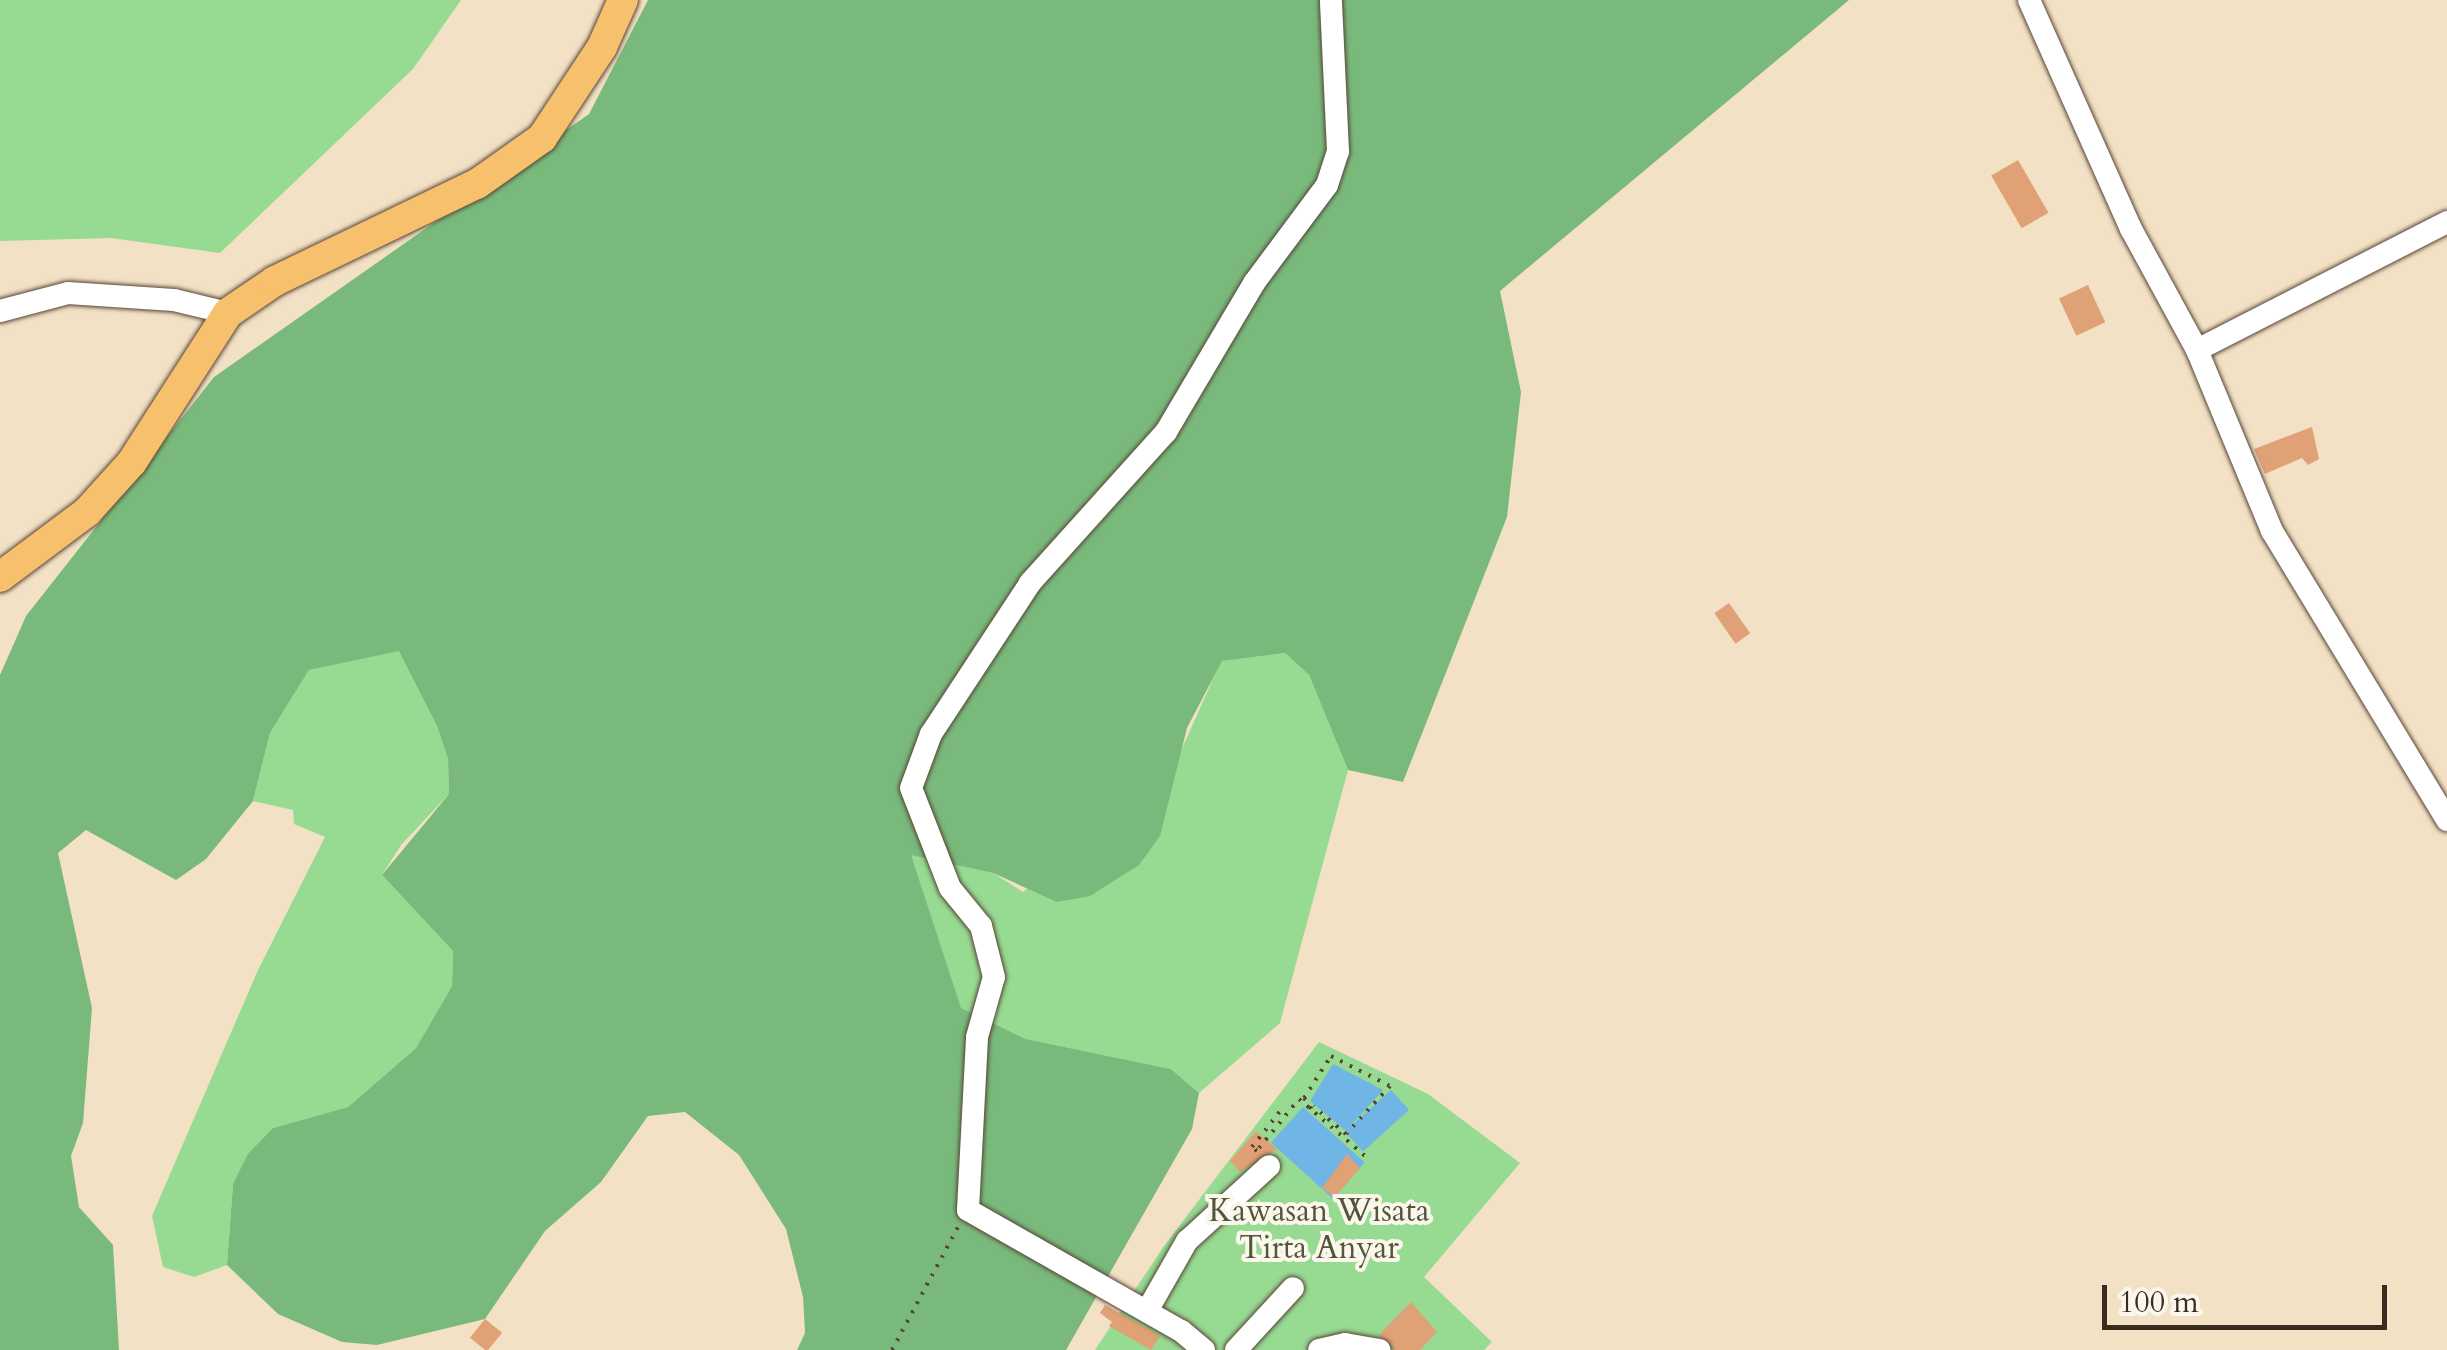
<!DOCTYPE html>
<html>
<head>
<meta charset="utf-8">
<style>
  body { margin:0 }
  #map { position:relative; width:2447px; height:1350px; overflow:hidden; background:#f3e1c5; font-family:Cardo,serif }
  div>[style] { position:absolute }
  .green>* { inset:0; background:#97da92 }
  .forest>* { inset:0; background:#79ba7c }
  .water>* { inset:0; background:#6fb6e6; transform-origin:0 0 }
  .building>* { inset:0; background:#e1a176; transform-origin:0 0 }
  .path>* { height:4px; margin-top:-2px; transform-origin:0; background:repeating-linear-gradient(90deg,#574537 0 2.5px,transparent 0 10.5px) }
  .roads { filter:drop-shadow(0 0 2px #574537) drop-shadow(0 0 2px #574537) }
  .minor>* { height:22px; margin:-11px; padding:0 11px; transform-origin:11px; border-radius:11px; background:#fff }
  .major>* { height:30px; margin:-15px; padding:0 15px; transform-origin:15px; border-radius:15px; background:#f7c06c }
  span { translate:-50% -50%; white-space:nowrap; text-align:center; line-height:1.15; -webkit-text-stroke:8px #fbf7ec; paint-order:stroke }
  .park-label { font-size:32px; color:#52563b }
  .scale { position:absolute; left:2102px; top:1285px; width:285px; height:45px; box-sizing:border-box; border:5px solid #3b2a1e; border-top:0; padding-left:12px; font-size:30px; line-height:35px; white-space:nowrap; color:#3b2a1e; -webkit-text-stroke:8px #fbf7ec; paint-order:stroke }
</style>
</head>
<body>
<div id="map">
  <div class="green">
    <i style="clip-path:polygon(0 0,461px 0,413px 69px,220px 253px,111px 238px,0 241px)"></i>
    <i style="clip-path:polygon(400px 650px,437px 726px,448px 759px,449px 794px,401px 845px,382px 875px,453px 951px,452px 986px,416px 1048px,348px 1107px,273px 1128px,233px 1184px,227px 1265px,194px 1277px,163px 1267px,152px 1216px,258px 970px,325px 837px,294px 824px,293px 810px,253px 801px,270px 733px,309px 670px)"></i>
    <i style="clip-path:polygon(1285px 653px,1309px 675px,1348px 770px,1280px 1023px,1199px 1093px,1171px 1069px,1026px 1039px,960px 1008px,910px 854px,993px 873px,1023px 892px,1176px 762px,1221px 661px)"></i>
    <i style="clip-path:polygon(1319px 1042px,1428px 1094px,1520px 1163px,1424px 1277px,1492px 1342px,1484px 1350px,1095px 1350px,1164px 1246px)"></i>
  </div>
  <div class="forest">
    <i style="clip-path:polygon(648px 0,1849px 0,1500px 291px,1521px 392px,1507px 517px,1403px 782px,1348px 770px,1309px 675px,1285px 653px,1222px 661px,1187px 728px,1160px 836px,1139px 865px,1090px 896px,1057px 902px,993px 873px,911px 855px,961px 1008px,1026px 1039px,1171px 1069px,1199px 1093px,1192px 1129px,1066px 1350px,797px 1350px,805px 1333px,803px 1297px,786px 1229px,739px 1155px,685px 1112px,648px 1116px,601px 1182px,545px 1231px,485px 1319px,377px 1345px,342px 1342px,278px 1314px,227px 1265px,233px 1184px,248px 1154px,273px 1128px,348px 1107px,416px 1048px,452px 986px,453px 951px,382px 875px,449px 794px,448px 759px,437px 726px,399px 651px,309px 670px,270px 733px,253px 801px,206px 859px,176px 880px,86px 830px,58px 853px,92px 1008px,83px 1123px,71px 1156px,79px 1207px,113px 1245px,119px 1350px,0 1350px,0 675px,26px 616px,214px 377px,589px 114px)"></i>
  </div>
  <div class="water">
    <i style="clip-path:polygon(1333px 1064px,1383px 1090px,1346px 1131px,1310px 1101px)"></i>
    <i style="left:1391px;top:1090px;width:27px;height:62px;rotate:48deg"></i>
    <i style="left:1303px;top:1107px;width:83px;height:48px;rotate:42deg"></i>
  </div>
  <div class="building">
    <i style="left:2018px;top:160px;width:61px;height:31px;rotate:60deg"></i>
    <i style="left:2088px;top:285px;width:41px;height:32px;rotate:65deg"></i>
    <i style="clip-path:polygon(2312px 427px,2319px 459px,2308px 465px,2302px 458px,2265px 474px,2254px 449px)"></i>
    <i style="left:1729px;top:603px;width:37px;height:18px;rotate:55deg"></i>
    <i style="clip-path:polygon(1256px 1131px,1277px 1149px,1240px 1172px,1230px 1161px)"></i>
    <i style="clip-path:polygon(1347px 1154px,1360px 1168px,1335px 1197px,1322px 1188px)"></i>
    <i style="clip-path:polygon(1411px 1302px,1437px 1332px,1420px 1350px,1394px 1350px,1379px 1335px)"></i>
    <i style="clip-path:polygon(1105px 1305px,1160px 1336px,1151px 1350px,1109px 1326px,1112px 1322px,1100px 1313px)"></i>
    <i style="left:485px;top:1319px;width:22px;height:24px;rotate:39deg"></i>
  </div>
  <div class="path">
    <i style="left:1311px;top:1109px;width:13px;rotate:-122deg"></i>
    <i style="left:1304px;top:1098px;width:50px;rotate:-57.3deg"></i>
    <i style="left:1331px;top:1056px;width:66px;rotate:27deg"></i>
    <i style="left:1390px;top:1086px;width:65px;rotate:132.5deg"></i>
    <i style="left:1346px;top:1134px;width:43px;rotate:-139.7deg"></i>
    <i style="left:1259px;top:1148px;width:63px;rotate:-50.8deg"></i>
    <i style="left:1299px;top:1099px;width:87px;rotate:40.8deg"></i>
    <i style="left:1257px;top:1151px;width:6px;rotate:-141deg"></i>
    <i style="left:1252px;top:1147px;width:47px;rotate:-51.9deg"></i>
    <i style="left:892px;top:1350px;width:140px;rotate:-61.8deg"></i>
  </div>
  <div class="roads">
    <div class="minor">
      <i style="left:2029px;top:0;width:251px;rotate:66deg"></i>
      <i style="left:2131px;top:229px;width:138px;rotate:61.4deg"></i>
      <i style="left:2197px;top:350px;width:196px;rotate:67.5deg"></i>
      <i style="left:2272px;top:531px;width:338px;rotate:58.8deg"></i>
      <i style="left:0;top:311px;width:70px;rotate:-14.8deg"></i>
      <i style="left:68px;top:293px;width:106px;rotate:3.8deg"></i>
      <i style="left:174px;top:300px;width:56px;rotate:13.5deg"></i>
      <i style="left:2197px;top:350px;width:281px;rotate:-27.1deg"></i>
      <i style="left:1147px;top:1311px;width:81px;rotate:-60.3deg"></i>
      <i style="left:1187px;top:1241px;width:111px;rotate:-42.4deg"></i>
      <i style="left:1204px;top:1350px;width:30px;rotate:-140deg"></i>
      <i style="left:1181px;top:1331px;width:245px;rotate:-150.4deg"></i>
      <i style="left:968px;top:1210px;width:173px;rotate:-87deg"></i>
      <i style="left:977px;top:1037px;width:62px;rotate:-74.2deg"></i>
      <i style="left:994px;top:977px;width:53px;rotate:-104.3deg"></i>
      <i style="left:981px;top:926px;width:49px;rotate:-129.2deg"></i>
      <i style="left:950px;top:888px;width:107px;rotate:-111.3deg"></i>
      <i style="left:911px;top:788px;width:58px;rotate:-69.7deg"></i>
      <i style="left:931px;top:734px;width:181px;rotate:-56.7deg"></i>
      <i style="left:1030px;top:583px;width:203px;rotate:-48deg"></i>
      <i style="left:1166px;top:432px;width:173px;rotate:-59.4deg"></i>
      <i style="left:1254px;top:283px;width:122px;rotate:-53.3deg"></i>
      <i style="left:1327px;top:185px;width:36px;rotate:-72deg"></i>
      <i style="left:1338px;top:151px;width:151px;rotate:-92.7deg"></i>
      <i style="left:1236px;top:1350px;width:84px;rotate:-47.4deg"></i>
      <i style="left:1319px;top:1350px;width:27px;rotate:-13deg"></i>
      <i style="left:1345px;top:1344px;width:35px;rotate:10deg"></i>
    </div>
    <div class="major">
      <i style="left:0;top:577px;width:109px;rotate:-36.8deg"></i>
      <i style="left:87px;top:512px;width:67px;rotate:-48deg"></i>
      <i style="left:132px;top:462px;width:177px;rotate:-57.2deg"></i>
      <i style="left:228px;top:313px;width:57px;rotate:-34.2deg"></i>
      <i style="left:275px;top:281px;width:224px;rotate:-25.7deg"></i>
      <i style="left:477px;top:184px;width:80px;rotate:-35.3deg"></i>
      <i style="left:542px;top:138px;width:109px;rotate:-56.6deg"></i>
      <i style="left:602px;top:47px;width:51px;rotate:-65.9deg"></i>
    </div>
  </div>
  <div class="park-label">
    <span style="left:1319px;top:1230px">Kawasan Wisata<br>Tirta Anyar</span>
  </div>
  <div class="scale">100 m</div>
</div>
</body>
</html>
